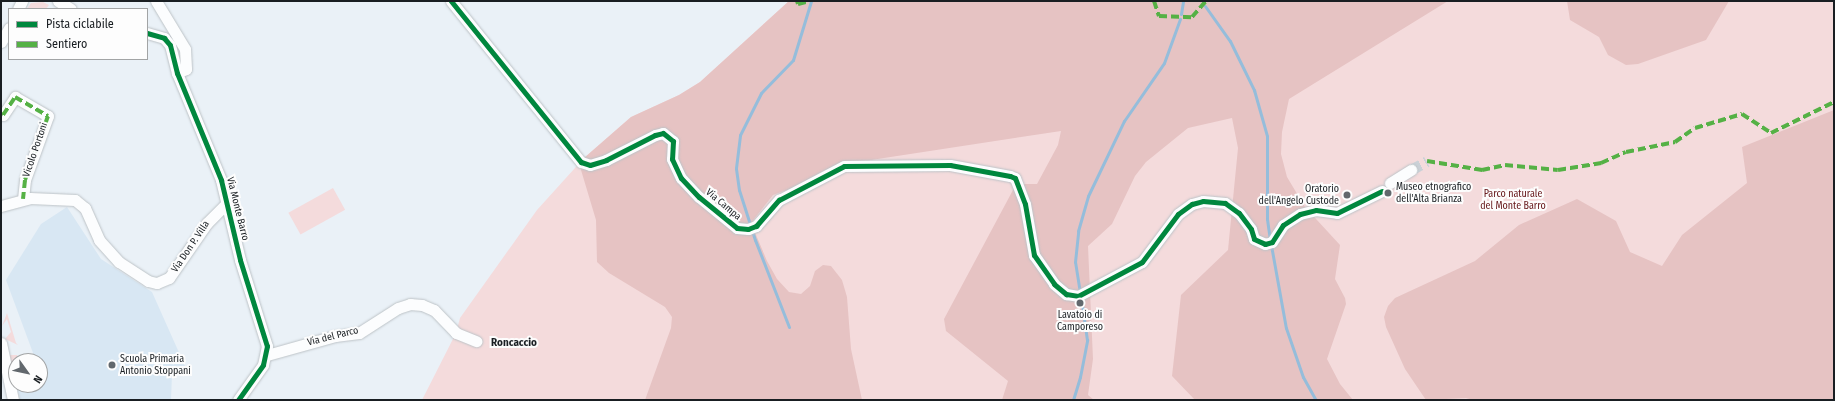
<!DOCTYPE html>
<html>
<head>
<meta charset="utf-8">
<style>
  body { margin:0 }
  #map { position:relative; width:1835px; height:401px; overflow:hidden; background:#eaf1f7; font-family:"Fira Sans Condensed",sans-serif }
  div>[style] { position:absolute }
  .built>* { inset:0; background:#d8e7f3 }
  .green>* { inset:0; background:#f4dbdc; transform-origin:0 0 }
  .forest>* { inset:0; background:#e6c3c3 }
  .stream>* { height:3px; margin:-1.5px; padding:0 1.5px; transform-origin:1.5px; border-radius:1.5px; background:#95bddb }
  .street-tunnel>* { height:11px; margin-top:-5.5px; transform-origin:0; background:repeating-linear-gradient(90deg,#cbd1d7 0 11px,transparent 0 16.5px) }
  .roads { filter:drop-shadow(0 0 1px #bdc3c7) drop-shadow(0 0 1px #bdc3c7) }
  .street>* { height:11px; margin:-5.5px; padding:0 5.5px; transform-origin:5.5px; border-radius:5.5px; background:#fcfdfe }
  .quiet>* { height:4px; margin-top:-2px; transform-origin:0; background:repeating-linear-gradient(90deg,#55b145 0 8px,transparent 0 12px) }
  .cycleway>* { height:5px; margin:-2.5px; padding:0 2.5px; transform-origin:2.5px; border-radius:2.5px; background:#00873e }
  .dots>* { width:11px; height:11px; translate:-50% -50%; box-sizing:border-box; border:2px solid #fdfdfd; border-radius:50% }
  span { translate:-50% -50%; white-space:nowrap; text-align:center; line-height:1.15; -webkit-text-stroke:4px #fdfdfd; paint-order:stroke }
  .street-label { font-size:10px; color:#191e22 }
  .poi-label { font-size:10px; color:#191e22 }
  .left { translate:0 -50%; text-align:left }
  .right { translate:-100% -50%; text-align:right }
  .park-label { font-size:10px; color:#651518 }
  .neighbourhood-label { font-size:11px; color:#191e22; font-weight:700 }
  .frame { position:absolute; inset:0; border:2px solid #191e22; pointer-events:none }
  .legend { position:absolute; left:8px; top:8px; width:140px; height:52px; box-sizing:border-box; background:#fdfdfd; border:1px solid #a2a4a5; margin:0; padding:5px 7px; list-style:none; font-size:12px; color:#191e22 }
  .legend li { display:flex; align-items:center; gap:8px; height:20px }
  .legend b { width:20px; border:1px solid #a2a4a5 }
  .north { position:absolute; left:8px; top:353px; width:40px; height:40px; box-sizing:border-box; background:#fdfdfd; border:1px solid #a2a4a5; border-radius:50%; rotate:123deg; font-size:11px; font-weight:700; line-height:16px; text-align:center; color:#191e22 }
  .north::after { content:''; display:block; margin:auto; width:14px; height:18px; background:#62686d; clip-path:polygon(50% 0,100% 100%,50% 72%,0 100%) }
</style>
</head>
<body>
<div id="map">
  <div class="built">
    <i style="clip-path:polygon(67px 207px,101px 259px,152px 292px,185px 366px,172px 374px,171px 400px,20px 400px,17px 387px,40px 385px,40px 361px,36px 361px,6px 280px,41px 224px)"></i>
  </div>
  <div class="green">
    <i style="clip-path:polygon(789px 1px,1834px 1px,1834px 400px,422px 400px,456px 333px,460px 318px,537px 210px,584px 158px,631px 117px,679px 95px,700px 82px)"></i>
    <i style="clip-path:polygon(43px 2px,49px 5px,46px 9px,27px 9px,31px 3px)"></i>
    <i style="left:333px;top:188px;width:25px;height:51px;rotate:61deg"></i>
    <i style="clip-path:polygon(7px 313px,16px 343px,18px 345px,5px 339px,11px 332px,7px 319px,2px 326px)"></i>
    <i style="clip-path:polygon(8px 355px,17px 355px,20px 360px,16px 361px,16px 367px,12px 369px)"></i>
  </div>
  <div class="forest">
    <i style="clip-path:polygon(789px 1px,1448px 1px,1289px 99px,1282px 132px,1281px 154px,1287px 177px,1305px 207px,1340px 245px,1335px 279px,1345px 298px,1346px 304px,1327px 359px,1340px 384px,1353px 400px,1195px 400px,1172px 376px,1181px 295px,1228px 250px,1238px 148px,1232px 118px,1188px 128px,1146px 162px,1135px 176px,1112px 224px,1088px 246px,1093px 359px,1088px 395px,1094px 400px,1002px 400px,1008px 381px,946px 331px,944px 319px,1013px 190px,1018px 184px,1037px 184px,1058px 145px,1061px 131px,871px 160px,773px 195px,751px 223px,767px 261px,777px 279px,789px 292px,801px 294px,810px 286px,815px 271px,823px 265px,831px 266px,842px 280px,847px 297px,851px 349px,862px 400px,645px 400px,671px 328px,672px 317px,665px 307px,609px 273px,597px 262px,596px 220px,581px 170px,584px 158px,631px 117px,679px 95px,700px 82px)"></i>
    <i style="clip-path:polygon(1567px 1px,1729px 1px,1706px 40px,1638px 64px,1626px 65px,1608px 55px,1599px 37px,1570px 20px)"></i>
    <i style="clip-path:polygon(1834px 110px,1834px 400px,1473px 400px,1466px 398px,1426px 400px,1405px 369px,1386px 327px,1384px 317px,1388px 306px,1395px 298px,1475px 261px,1519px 225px,1577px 199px,1616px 221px,1630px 252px,1662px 266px,1682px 235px,1747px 183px,1742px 147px)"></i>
  </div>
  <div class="stream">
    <i style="left:1205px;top:6px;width:43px;rotate:54.5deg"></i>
    <i style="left:1230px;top:41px;width:55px;rotate:63.9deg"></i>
    <i style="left:1254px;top:90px;width:48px;rotate:74.2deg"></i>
    <i style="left:1267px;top:136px;width:83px;rotate:90deg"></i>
    <i style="left:1267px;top:219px;width:21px;rotate:82deg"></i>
    <i style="left:1181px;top:14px;width:13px;rotate:-81deg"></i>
    <i style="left:1271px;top:245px;width:84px;rotate:79.8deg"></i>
    <i style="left:1286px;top:328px;width:52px;rotate:70.9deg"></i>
    <i style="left:1303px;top:377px;width:26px;rotate:61deg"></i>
    <i style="left:1080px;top:293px;width:31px;rotate:-99deg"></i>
    <i style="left:1075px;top:262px;width:31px;rotate:-84deg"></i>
    <i style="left:1078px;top:231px;width:36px;rotate:-74deg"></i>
    <i style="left:1088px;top:196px;width:83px;rotate:-64.4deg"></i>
    <i style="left:1124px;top:121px;width:70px;rotate:-55.4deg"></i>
    <i style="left:1164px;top:63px;width:47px;rotate:-70deg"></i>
    <i style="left:789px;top:327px;width:93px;rotate:-111.3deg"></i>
    <i style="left:755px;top:240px;width:52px;rotate:-107.7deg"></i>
    <i style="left:739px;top:190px;width:22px;rotate:-98deg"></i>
    <i style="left:736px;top:168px;width:33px;rotate:-83deg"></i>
    <i style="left:740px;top:135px;width:47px;rotate:-63.4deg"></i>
    <i style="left:761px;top:93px;width:46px;rotate:-45.9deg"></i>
    <i style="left:793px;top:60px;width:62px;rotate:-73deg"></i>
    <i style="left:1073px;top:400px;width:24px;rotate:-73deg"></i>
    <i style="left:1080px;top:377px;width:38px;rotate:-79deg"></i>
    <i style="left:1087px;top:340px;width:42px;rotate:-98.1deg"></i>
  </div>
  <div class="street-tunnel">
    <i style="left:1411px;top:170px;width:18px;rotate:-29deg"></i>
  </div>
  <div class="roads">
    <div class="street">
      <i style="left:58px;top:1px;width:15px;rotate:32deg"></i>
      <i style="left:156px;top:1px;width:56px;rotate:58.9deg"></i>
      <i style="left:185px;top:49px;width:20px;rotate:87deg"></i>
      <i style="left:186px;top:69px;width:10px;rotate:156deg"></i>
      <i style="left:451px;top:1px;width:207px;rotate:51.1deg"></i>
      <i style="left:581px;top:162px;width:9px;rotate:18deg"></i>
      <i style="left:590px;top:165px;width:17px;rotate:-17deg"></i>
      <i style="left:606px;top:160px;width:55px;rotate:-27deg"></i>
      <i style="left:655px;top:135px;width:8px;rotate:-14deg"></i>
      <i style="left:663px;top:133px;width:13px;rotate:39deg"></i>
      <i style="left:673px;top:141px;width:18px;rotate:93deg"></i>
      <i style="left:672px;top:159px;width:21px;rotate:65deg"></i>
      <i style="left:681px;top:178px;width:26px;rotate:47deg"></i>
      <i style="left:699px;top:197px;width:49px;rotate:39.2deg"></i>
      <i style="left:737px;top:228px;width:11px;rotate:5deg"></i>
      <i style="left:748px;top:229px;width:9px;rotate:-21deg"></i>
      <i style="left:756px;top:226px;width:35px;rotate:-49deg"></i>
      <i style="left:779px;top:200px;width:73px;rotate:-27.6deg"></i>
      <i style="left:844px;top:166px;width:106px;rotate:-0.5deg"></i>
      <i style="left:950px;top:165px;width:61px;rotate:10.4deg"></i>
      <i style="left:1010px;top:176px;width:5px;rotate:22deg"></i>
      <i style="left:1015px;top:178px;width:28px;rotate:69deg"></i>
      <i style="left:1025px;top:204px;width:52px;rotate:80deg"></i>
      <i style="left:1034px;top:255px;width:35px;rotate:55deg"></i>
      <i style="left:1054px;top:284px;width:16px;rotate:40deg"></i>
      <i style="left:1066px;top:294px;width:12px;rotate:9deg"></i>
      <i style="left:1078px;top:296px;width:72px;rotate:-28deg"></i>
      <i style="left:1142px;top:262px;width:60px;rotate:-53.1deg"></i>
      <i style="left:1178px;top:214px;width:17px;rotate:-36deg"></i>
      <i style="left:1192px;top:204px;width:11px;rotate:-15deg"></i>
      <i style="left:1203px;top:201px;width:22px;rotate:5deg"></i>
      <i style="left:1225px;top:203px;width:17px;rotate:36deg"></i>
      <i style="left:1239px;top:213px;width:20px;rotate:53deg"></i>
      <i style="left:1251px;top:229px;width:10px;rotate:73deg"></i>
      <i style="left:1254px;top:239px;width:12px;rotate:24deg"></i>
      <i style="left:1265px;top:244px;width:7px;rotate:-16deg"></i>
      <i style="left:1272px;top:242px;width:20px;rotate:-57deg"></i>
      <i style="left:1283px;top:225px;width:20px;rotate:-33deg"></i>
      <i style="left:1300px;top:214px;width:16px;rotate:-14deg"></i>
      <i style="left:1316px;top:210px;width:21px;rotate:8deg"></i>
      <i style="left:1337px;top:213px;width:50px;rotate:-26.1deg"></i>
      <i style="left:18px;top:9px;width:9px;rotate:-63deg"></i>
      <i style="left:147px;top:33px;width:18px;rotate:16deg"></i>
      <i style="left:164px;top:38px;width:9px;rotate:49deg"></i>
      <i style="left:170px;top:45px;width:29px;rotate:76deg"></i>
      <i style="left:177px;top:73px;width:116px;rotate:67.6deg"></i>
      <i style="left:221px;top:180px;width:82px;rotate:76.6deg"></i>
      <i style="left:240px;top:260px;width:90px;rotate:72.6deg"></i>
      <i style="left:267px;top:346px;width:19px;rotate:102deg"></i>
      <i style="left:263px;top:365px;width:43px;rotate:125.5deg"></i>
      <i style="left:1px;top:42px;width:16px;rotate:-60deg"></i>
      <i style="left:1px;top:114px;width:2px;rotate:27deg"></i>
      <i style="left:3px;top:115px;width:22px;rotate:-56deg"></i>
      <i style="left:15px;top:97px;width:38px;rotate:30deg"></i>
      <i style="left:48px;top:116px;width:68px;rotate:109.8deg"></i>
      <i style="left:25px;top:180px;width:19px;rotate:96deg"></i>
      <i style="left:1390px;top:183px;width:25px;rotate:-32deg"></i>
      <i style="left:1px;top:206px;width:30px;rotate:-15deg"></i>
      <i style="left:30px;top:198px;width:45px;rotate:2.5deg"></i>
      <i style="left:75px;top:200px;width:13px;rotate:39deg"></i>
      <i style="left:85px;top:208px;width:35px;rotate:66deg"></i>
      <i style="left:99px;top:240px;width:30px;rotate:48deg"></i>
      <i style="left:119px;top:262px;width:35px;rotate:33deg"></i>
      <i style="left:148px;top:281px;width:9px;rotate:13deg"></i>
      <i style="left:157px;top:283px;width:13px;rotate:-23deg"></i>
      <i style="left:169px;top:278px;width:67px;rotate:-55.4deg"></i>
      <i style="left:207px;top:223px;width:28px;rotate:-45deg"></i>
      <i style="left:1px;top:343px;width:58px;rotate:78.1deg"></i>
      <i style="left:267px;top:355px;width:71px;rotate:-15.6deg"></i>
      <i style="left:335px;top:336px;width:24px;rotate:-7deg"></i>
      <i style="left:359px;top:333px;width:46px;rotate:-32.7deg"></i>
      <i style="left:398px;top:308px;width:13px;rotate:-18deg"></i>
      <i style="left:410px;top:304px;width:12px;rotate:5deg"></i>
      <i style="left:422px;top:305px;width:13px;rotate:23deg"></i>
      <i style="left:434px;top:310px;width:32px;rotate:46deg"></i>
      <i style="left:456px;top:333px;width:22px;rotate:22deg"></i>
    </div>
  </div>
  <div class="quiet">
    <i style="left:797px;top:1px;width:3px;rotate:72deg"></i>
    <i style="left:798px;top:4px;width:12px;rotate:-14deg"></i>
    <i style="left:1154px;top:1px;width:16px;rotate:72deg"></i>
    <i style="left:1159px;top:16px;width:33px;rotate:2deg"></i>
    <i style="left:1192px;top:17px;width:21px;rotate:-49deg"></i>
    <i style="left:1px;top:114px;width:2px;rotate:27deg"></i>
    <i style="left:3px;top:115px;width:22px;rotate:-56deg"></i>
    <i style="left:15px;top:97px;width:38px;rotate:30deg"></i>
    <i style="left:48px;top:116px;width:68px;rotate:109.8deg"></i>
    <i style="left:25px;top:180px;width:19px;rotate:96deg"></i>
    <i style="left:1427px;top:161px;width:56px;rotate:9.3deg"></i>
    <i style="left:1482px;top:170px;width:24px;rotate:-12deg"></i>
    <i style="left:1505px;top:165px;width:53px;rotate:5.4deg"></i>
    <i style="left:1558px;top:170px;width:44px;rotate:-9.2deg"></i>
    <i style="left:1601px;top:163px;width:27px;rotate:-24deg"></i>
    <i style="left:1626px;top:152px;width:50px;rotate:-11.5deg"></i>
    <i style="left:1675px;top:142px;width:24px;rotate:-35deg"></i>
    <i style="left:1695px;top:128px;width:49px;rotate:-16.6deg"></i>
    <i style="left:1742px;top:114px;width:35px;rotate:33deg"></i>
    <i style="left:1771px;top:133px;width:70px;rotate:-26.2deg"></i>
  </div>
  <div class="cycleway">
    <i style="left:451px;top:1px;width:207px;rotate:51.1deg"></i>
    <i style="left:581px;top:162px;width:9px;rotate:18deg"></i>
    <i style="left:590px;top:165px;width:17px;rotate:-17deg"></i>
    <i style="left:606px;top:160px;width:55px;rotate:-27deg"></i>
    <i style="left:655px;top:135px;width:8px;rotate:-14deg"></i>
    <i style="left:663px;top:133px;width:13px;rotate:39deg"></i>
    <i style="left:673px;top:141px;width:18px;rotate:93deg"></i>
    <i style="left:672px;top:159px;width:21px;rotate:65deg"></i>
    <i style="left:681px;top:178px;width:26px;rotate:47deg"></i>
    <i style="left:699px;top:197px;width:49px;rotate:39.2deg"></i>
    <i style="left:737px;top:228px;width:11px;rotate:5deg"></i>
    <i style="left:748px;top:229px;width:9px;rotate:-21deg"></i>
    <i style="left:756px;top:226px;width:35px;rotate:-49deg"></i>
    <i style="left:779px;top:200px;width:73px;rotate:-27.6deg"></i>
    <i style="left:844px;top:166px;width:106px;rotate:-0.5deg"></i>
    <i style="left:950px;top:165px;width:61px;rotate:10.4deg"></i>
    <i style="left:1010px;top:176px;width:5px;rotate:22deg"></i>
    <i style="left:1015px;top:178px;width:28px;rotate:69deg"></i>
    <i style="left:1025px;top:204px;width:52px;rotate:80deg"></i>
    <i style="left:1034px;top:255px;width:35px;rotate:55deg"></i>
    <i style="left:1054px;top:284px;width:16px;rotate:40deg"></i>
    <i style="left:1066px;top:294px;width:12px;rotate:9deg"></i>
    <i style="left:1078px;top:296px;width:72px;rotate:-28deg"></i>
    <i style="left:1142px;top:262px;width:60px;rotate:-53.1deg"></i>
    <i style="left:1178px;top:214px;width:17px;rotate:-36deg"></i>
    <i style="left:1192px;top:204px;width:11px;rotate:-15deg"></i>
    <i style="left:1203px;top:201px;width:22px;rotate:5deg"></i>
    <i style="left:1225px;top:203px;width:17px;rotate:36deg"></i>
    <i style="left:1239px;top:213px;width:20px;rotate:53deg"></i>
    <i style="left:1251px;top:229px;width:10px;rotate:73deg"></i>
    <i style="left:1254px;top:239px;width:12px;rotate:24deg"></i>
    <i style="left:1265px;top:244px;width:7px;rotate:-16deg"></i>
    <i style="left:1272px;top:242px;width:20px;rotate:-57deg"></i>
    <i style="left:1283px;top:225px;width:20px;rotate:-33deg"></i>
    <i style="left:1300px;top:214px;width:16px;rotate:-14deg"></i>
    <i style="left:1316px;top:210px;width:21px;rotate:8deg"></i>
    <i style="left:1337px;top:213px;width:50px;rotate:-26.1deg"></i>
    <i style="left:147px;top:33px;width:18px;rotate:16deg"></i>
    <i style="left:164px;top:38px;width:9px;rotate:49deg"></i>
    <i style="left:170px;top:45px;width:29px;rotate:76deg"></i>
    <i style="left:177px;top:73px;width:116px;rotate:67.6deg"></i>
    <i style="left:221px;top:180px;width:82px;rotate:76.6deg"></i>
    <i style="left:240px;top:260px;width:90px;rotate:72.6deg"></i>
    <i style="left:267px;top:346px;width:19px;rotate:102deg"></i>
    <i style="left:263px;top:365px;width:43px;rotate:125.5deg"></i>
  </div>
  <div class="dots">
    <i style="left:1388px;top:193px;background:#62686d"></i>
    <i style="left:1347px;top:195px;background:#62686d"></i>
    <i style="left:1080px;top:303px;background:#62686d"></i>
    <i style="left:112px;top:365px;background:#62686d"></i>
  </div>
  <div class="street-label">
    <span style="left:36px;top:150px;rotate:-71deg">Vicolo Portoni</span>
    <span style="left:723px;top:205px;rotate:40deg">Via Campa</span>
    <span style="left:237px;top:209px;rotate:76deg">Via Monte Barro</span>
    <span style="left:191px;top:247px;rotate:-56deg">Via Don P. Villa</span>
    <span style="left:333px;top:337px;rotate:-14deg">Via del Parco</span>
  </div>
  <div class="poi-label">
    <span class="left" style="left:1396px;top:193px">Museo etnografico<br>dell'Alta Brianza</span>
    <span class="right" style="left:1339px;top:195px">Oratorio<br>dell'Angelo Custode</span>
    <span style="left:1080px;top:321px">Lavatoio di<br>Camporeso</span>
    <span class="left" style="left:120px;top:365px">Scuola Primaria<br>Antonio Stoppani</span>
  </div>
  <div class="park-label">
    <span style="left:1513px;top:200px">Parco naturale<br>del Monte Barro</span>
  </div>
  <div class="neighbourhood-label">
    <span style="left:514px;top:343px">Roncaccio</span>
  </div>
  <div class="frame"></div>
  <ul class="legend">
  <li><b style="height:5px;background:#00873e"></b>Pista ciclabile</li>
  <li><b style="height:5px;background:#55b145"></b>Sentiero</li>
  </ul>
  <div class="north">N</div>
</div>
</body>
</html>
